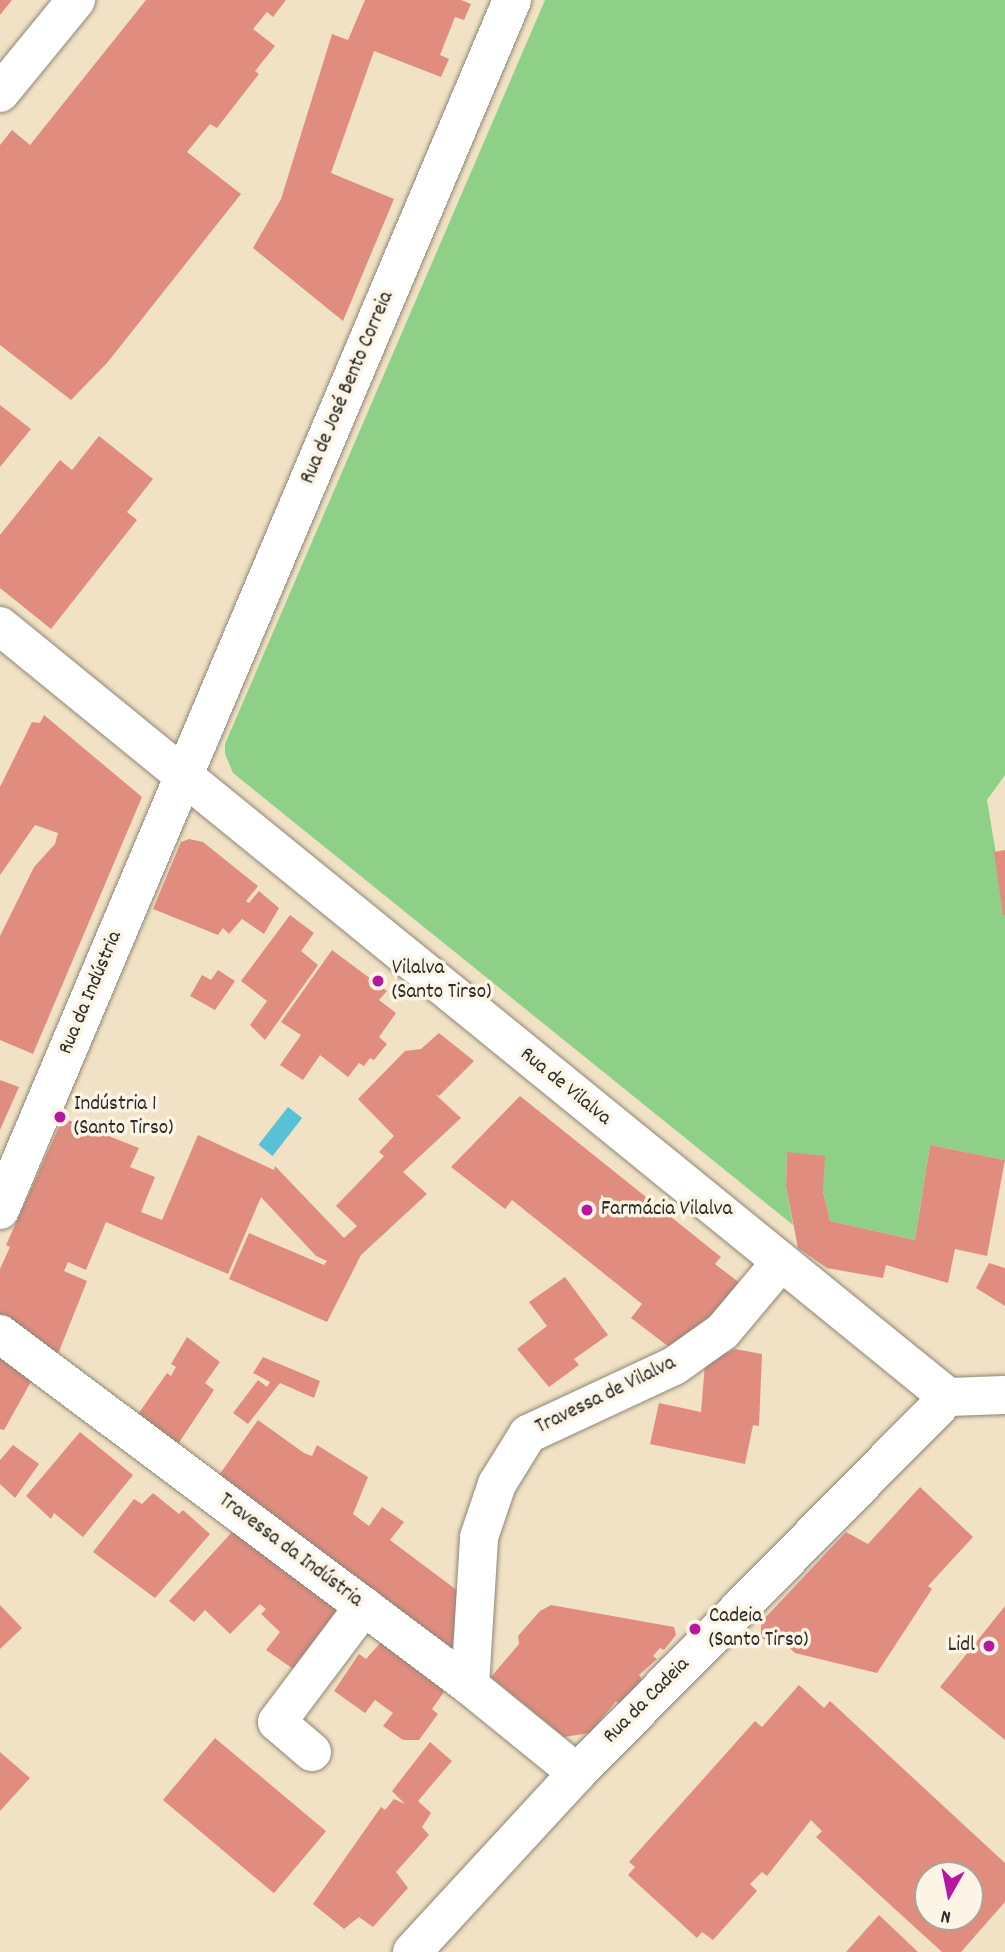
<!DOCTYPE html>
<html>
<head>
<meta charset="utf-8">
<style>
  body { margin:0 }
  #map { position:relative; width:1005px; height:1952px; overflow:hidden; background:#f2e2c5; font-family:Dekko,sans-serif }
  div>[style] { position:absolute }
  .green>* { inset:0; background:#8fd088 }
  .water>* { inset:0; background:#58c1d5; transform-origin:0 0 }
  .building>* { inset:0; background:#e08d80; transform-origin:0 0 }
  .roads { filter:drop-shadow(0 0 2px #8e8678) drop-shadow(0 0 2px #8e8678) }
  .minor>* { height:38px; margin:-19px; padding:0 19px; transform-origin:19px; border-radius:19px; background:#fff }
  .tertiary>* { height:38px; margin:-19px; padding:0 19px; transform-origin:19px; border-radius:19px; background:#fff }
  .dots>* { width:19px; height:19px; translate:-50% -50%; box-sizing:border-box; border:4px solid #fcf5e5; border-radius:50% }
  span { translate:-50% -50%; white-space:nowrap; text-align:center; line-height:1.15; -webkit-text-stroke:7px #fcf5e5; paint-order:stroke }
  .street-label { font-size:21px; color:#2b2b2b }
  .poi-label { font-size:21px; color:#2b2b2b }
  .left { translate:0 -50%; text-align:left }
  .right { translate:-100% -50%; text-align:right }
  .north { position:absolute; left:914px; top:1861px; width:70px; height:70px; box-sizing:border-box; background:#fcf5e5; border:2px solid #a8a49b; border-radius:50%; rotate:189deg; font-size:19px; font-weight:700; line-height:28px; text-align:center; color:#2b2b2b }
  .north::after { content:''; display:block; margin:auto; width:24px; height:32px; background:#b5179e; clip-path:polygon(50% 0,100% 100%,50% 72%,0 100%) }
</style>
</head>
<body>
<div id="map">
  <div class="green">
    <i style="clip-path:polygon(545px 0,1005px 0,1005px 775px,987px 800px,1005px 908px,1005px 1160px,930px 1145px,915px 1240px,830px 1221px,823px 1191px,787px 1152px,786px 1187px,793px 1225px,233px 773px,225px 754px,225px 744px)"></i>
  </div>
  <div class="water">
    <i style="left:288px;top:1107px;width:18px;height:48px;rotate:38deg"></i>
  </div>
  <div class="building">
    <i style="clip-path:polygon(0 0,12px 0,0 15px)"></i>
    <i style="clip-path:polygon(146px 0,286px 0,273px 17px,267px 12px,253px 29px,275px 46px,255px 71px,259px 74px,217px 128px,210px 124px,187px 152px,241px 194px,107px 363px,71px 400px,0 345px,0 145px,12px 130px,30px 145px)"></i>
    <i style="clip-path:polygon(365px 0,461px 0,471px 4px,464px 20px,455px 17px,440px 55px,449px 59px,441px 77px,374px 51px,331px 173px,394px 199px,343px 321px,253px 248px,281px 199px,332px 34px,348px 40px)"></i>
    <i style="clip-path:polygon(0 405px,31px 429px,0 467px)"></i>
    <i style="clip-path:polygon(99px 436px,153px 479px,127px 512px,137px 520px,51px 629px,0 588px,0 535px,60px 460px,72px 470px)"></i>
    <i style="clip-path:polygon(44px 715px,142px 797px,33px 1054px,0 1040px,0 936px,34px 867px,55px 844px,58px 833px,35px 825px,0 875px,0 787px,32px 722px,40px 723px)"></i>
    <i style="clip-path:polygon(189px 839px,203px 842px,258px 886px,246px 901px,249px 903px,259px 891px,279px 908px,264px 934px,242px 919px,229px 934px,223px 928px,218px 935px,153px 909px,181px 842px)"></i>
    <i style="clip-path:polygon(1005px 850px,1005px 915px,1003px 915px,994px 852px)"></i>
    <i style="clip-path:polygon(290px 915px,314px 933px,301px 951px,318px 965px,265px 1040px,250px 1025px,267px 1001px,241px 981px)"></i>
    <i style="clip-path:polygon(332px 950px,387px 991px,379px 1000px,396px 1013px,379px 1037px,387px 1044px,374px 1060px,370px 1058px,364px 1066px,359px 1063px,348px 1077px,320px 1055px,303px 1080px,280px 1065px,301px 1035px,281px 1022px)"></i>
    <i style="clip-path:polygon(218px 970px,235px 981px,215px 1010px,190px 996px,202px 975px,211px 980px)"></i>
    <i style="clip-path:polygon(439px 1033px,474px 1061px,439px 1096px,435px 1094px,461px 1118px,403px 1172px,427px 1194px,361px 1255px,327px 1322px,229px 1279px,249px 1233px,324px 1265px,327px 1261px,316px 1256px,261px 1197px,228px 1274px,106px 1222px,86px 1270px,68px 1262px,64px 1271px,87px 1281px,56px 1359px,0 1317px,0 1269px,10px 1247px,6px 1245px,63px 1118px,139px 1148px,130px 1167px,155px 1177px,141px 1212px,162px 1220px,198px 1135px,274px 1170px,275px 1166px,344px 1238px,357px 1226px,336px 1206px,384px 1156px,379px 1152px,394px 1136px,358px 1099px,405px 1051px,421px 1049px)"></i>
    <i style="clip-path:polygon(0 1080px,19px 1087px,0 1130px)"></i>
    <i style="clip-path:polygon(520px 1096px,721px 1257px,715px 1264px,741px 1284px,694px 1341px,673px 1350px,631px 1318px,642px 1304px,512px 1200px,505px 1209px,451px 1167px)"></i>
    <i style="clip-path:polygon(930px 1145px,1005px 1160px,987px 1256px,955px 1249px,948px 1283px,886px 1265px,883px 1278px,827px 1268px,798px 1248px,786px 1187px,787px 1152px,825px 1156px,823px 1191px,830px 1221px,915px 1240px)"></i>
    <i style="clip-path:polygon(989px 1263px,1005px 1268px,1005px 1306px,976px 1288px)"></i>
    <i style="clip-path:polygon(565px 1277px,608px 1335px,574px 1359px,579px 1365px,549px 1387px,517px 1349px,547px 1326px,529px 1302px)"></i>
    <i style="clip-path:polygon(187px 1337px,220px 1362px,205px 1383px,214px 1390px,176px 1447px,136px 1417px,167px 1373px,171px 1376px,176px 1367px,171px 1364px)"></i>
    <i style="clip-path:polygon(735px 1349px,762px 1354px,759px 1426px,753px 1425px,745px 1464px,650px 1444px,659px 1403px,701px 1412px,705px 1363px)"></i>
    <i style="clip-path:polygon(0 1355px,32px 1380px,4px 1430px,0 1429px)"></i>
    <i style="clip-path:polygon(263px 1357px,320px 1381px,314px 1398px,280px 1383px,248px 1424px,233px 1413px,258px 1380px,267px 1387px,270px 1382px,253px 1373px)"></i>
    <i style="clip-path:polygon(258px 1420px,304px 1453px,312px 1456px,317px 1445px,368px 1477px,353px 1514px,369px 1526px,382px 1507px,404px 1522px,390px 1540px,466px 1597px,459px 1653px,217px 1478px)"></i>
    <i style="clip-path:polygon(80px 1432px,133px 1475px,83px 1537px,54px 1513px,51px 1519px,26px 1496px)"></i>
    <i style="clip-path:polygon(13px 1445px,39px 1464px,15px 1498px,0 1484px,0 1460px)"></i>
    <i style="clip-path:polygon(920px 1487px,973px 1537px,928px 1586px,932px 1589px,877px 1673px,795px 1653px,781px 1640px,761px 1639px,761px 1622px,846px 1532px,868px 1544px)"></i>
    <i style="clip-path:polygon(153px 1493px,179px 1514px,183px 1510px,210px 1534px,155px 1598px,93px 1552px,134px 1499px,142px 1504px)"></i>
    <i style="clip-path:polygon(232px 1532px,349px 1613px,299px 1673px,266px 1650px,280px 1632px,261px 1614px,266px 1609px,260px 1604px,230px 1634px,205px 1610px,194px 1622px,169px 1601px)"></i>
    <i style="clip-path:polygon(0 1605px,22px 1628px,0 1649px)"></i>
    <i style="clip-path:polygon(551px 1605px,674px 1627px,676px 1635px,664px 1650px,660px 1648px,653px 1656px,657px 1659px,639px 1675px,642px 1679px,621px 1705px,616px 1701px,590px 1733px,564px 1737px,491px 1677px,519px 1644px,518px 1636px,540px 1611px)"></i>
    <i style="clip-path:polygon(1005px 1606px,1005px 1740px,940px 1687px)"></i>
    <i style="clip-path:polygon(383px 1640px,446px 1689px,432px 1709px,438px 1714px,419px 1740px,403px 1740px,383px 1726px,393px 1713px,375px 1700px,365px 1713px,334px 1691px,359px 1654px,366px 1659px)"></i>
    <i style="clip-path:polygon(evenodd,799px 1685px,824px 1708px,830px 1701px,1005px 1863px,1005px 1902px,961px 1952px,942px 1952px,816px 1837px,822px 1831px,811px 1820px,767px 1876px,762px 1872px,750px 1884px,757px 1891px,713px 1940px,702px 1932px,697px 1938px,628px 1875px,635px 1867px,629px 1862px,755px 1721px,762px 1727px,799px 1685px,928px 1875px,970px 1875px,970px 1917px,928px 1917px,928px 1875px)"></i>
    <i style="left:215px;top:1738px;width:145px;height:81px;rotate:40deg"></i>
    <i style="clip-path:polygon(430px 1742px,452px 1761px,418px 1801px,431px 1813px,422px 1827px,429px 1835px,396px 1872px,408px 1888px,373px 1927px,359px 1917px,344px 1929px,313px 1904px,381px 1807px,385px 1810px,394px 1799px,405px 1804px,392px 1791px)"></i>
    <i style="clip-path:polygon(0 1752px,30px 1778px,0 1811px)"></i>
    <i style="clip-path:polygon(879px 1915px,918px 1952px,846px 1952px)"></i>
  </div>
  <div class="roads">
    <div class="minor">
      <i style="left:0;top:93px;width:120px;rotate:-50.7deg"></i>
      <i style="left:0;top:626px;width:237px;rotate:39.2deg"></i>
      <i style="left:0;top:1334px;width:587px;rotate:36.83deg"></i>
      <i style="left:470px;top:1686px;width:138px;rotate:39.1deg"></i>
      <i style="left:470px;top:1686px;width:149px;rotate:-86.5deg"></i>
      <i style="left:479px;top:1537px;width:56px;rotate:-71.2deg"></i>
      <i style="left:497px;top:1484px;width:59px;rotate:-58.2deg"></i>
      <i style="left:528px;top:1434px;width:161px;rotate:-25deg"></i>
      <i style="left:674px;top:1366px;width:60px;rotate:-35.5deg"></i>
      <i style="left:723px;top:1331px;width:90px;rotate:-50deg"></i>
      <i style="left:312px;top:1752px;width:46px;rotate:-139.4deg"></i>
      <i style="left:277px;top:1722px;width:145px;rotate:-53.1deg"></i>
    </div>
    <div class="tertiary">
      <i style="left:184px;top:776px;width:985px;rotate:39.11deg"></i>
      <i style="left:0;top:1210px;width:1314px;rotate:-67.06deg"></i>
      <i style="left:948px;top:1397px;width:57px;rotate:-2deg"></i>
      <i style="left:412px;top:1952px;width:243px;rotate:-47.3deg"></i>
      <i style="left:577px;top:1773px;width:528px;rotate:-45.38deg"></i>
    </div>
  </div>
  <div class="dots">
    <i style="left:378px;top:981px;background:#b5179e"></i>
    <i style="left:60px;top:1117px;background:#b5179e"></i>
    <i style="left:587px;top:1210px;background:#b5179e"></i>
    <i style="left:695px;top:1629px;background:#b5179e"></i>
    <i style="left:989px;top:1646px;background:#b5179e"></i>
  </div>
  <div class="street-label">
    <span style="left:348px;top:388px;rotate:-67deg">Rua de José Bento Correia</span>
    <span style="left:91px;top:993px;rotate:-67deg">Rua da Indústria</span>
    <span style="left:565px;top:1087px;rotate:39deg">Rua de Vilalva</span>
    <span style="left:606px;top:1396px;rotate:-26deg">Travessa de Vilalva</span>
    <span style="left:290px;top:1551px;rotate:37deg">Travessa da Indústria</span>
    <span style="left:647px;top:1701px;rotate:-45deg">Rua da Cadeia</span>
  </div>
  <div class="poi-label">
    <span class="left" style="left:392px;top:981px">Vilalva<br>(Santo Tirso)</span>
    <span class="left" style="left:74px;top:1117px">Indústria 1<br>(Santo Tirso)</span>
    <span class="left" style="left:601px;top:1210px">Farmácia Vilalva</span>
    <span class="left" style="left:709px;top:1629px">Cadeia<br>(Santo Tirso)</span>
    <span class="right" style="left:975px;top:1646px">Lidl</span>
  </div>
  <div class="north">N</div>
</div>
</body>
</html>
